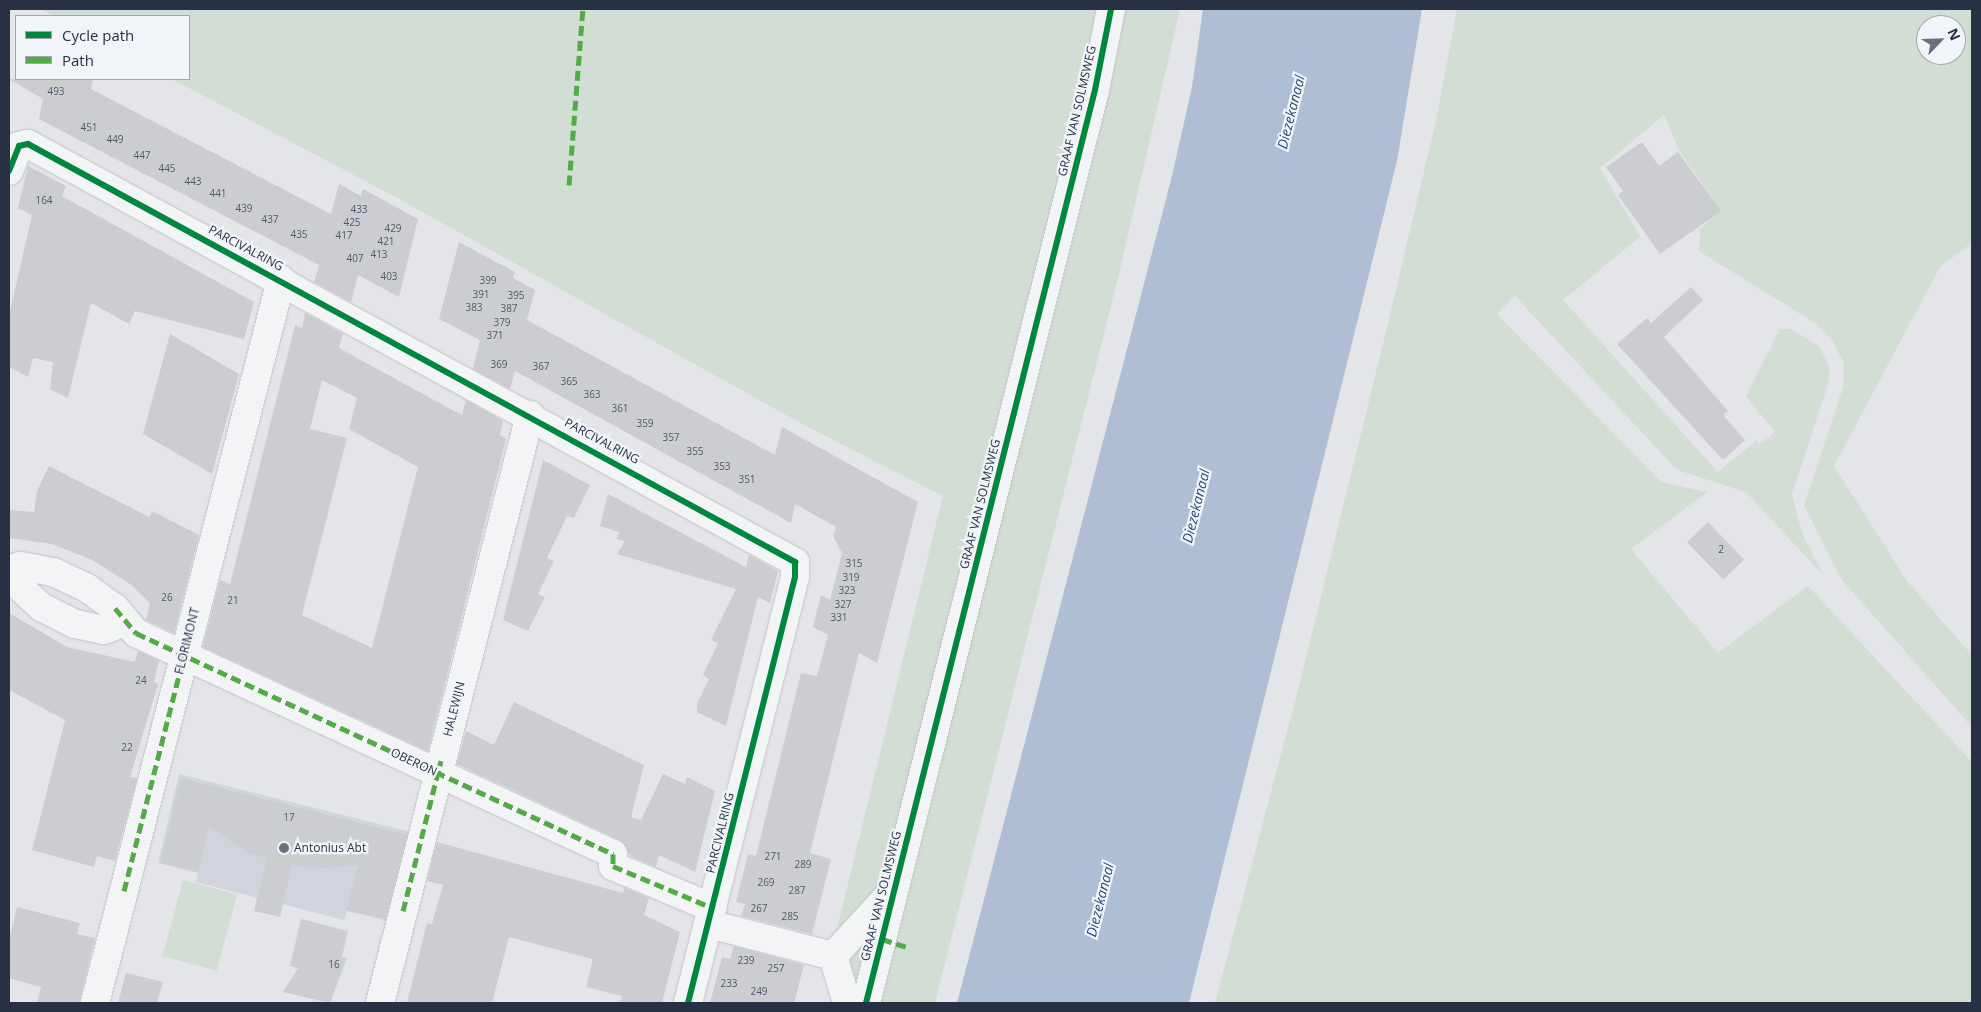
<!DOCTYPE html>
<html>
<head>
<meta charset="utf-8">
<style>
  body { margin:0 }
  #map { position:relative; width:1981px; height:1012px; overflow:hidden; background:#e3e5e9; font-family:"Open Sans",sans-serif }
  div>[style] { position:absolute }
  .built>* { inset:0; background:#d1d4dc }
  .green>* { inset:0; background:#d2ddd4; transform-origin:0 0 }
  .water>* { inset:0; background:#b0bed5 }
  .building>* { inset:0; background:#cccdd1; transform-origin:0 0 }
  .roads { filter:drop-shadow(0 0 1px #c1c3c7) drop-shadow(0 0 1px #c1c3c7) }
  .minor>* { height:28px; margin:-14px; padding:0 14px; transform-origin:14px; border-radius:14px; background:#f3f4f6 }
  .quiet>* { height:5px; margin-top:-2.5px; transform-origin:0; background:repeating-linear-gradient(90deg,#53ab47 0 10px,transparent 0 15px) }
  .cycleway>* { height:6px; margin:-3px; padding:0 3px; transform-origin:3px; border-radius:3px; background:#00873e }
  .dots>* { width:14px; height:14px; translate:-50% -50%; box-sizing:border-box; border:2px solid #f1f4f8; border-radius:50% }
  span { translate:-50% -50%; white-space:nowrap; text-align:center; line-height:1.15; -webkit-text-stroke:4.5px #f1f4f8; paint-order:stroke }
  .number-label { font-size:10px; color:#525868 }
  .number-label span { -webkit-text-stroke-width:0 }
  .street-label { font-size:12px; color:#283044 }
  .poi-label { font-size:12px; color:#283044 }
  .left { translate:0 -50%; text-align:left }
  .water-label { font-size:14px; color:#2f4a7b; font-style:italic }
  .frame { position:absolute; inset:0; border:10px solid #283044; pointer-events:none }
  .legend { position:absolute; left:15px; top:15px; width:175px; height:65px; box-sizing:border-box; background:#f1f4f8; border:1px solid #a1a6b0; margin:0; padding:6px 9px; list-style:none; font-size:15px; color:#283044 }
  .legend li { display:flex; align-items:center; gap:10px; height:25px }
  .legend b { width:25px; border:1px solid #a1a6b0 }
  .north { position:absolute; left:1916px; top:15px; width:50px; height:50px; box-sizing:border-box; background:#f1f4f8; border:1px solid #a1a6b0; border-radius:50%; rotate:66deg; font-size:14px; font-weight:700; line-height:20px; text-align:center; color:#283044 }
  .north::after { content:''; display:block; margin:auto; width:18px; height:22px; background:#696f7e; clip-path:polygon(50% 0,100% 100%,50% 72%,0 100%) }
</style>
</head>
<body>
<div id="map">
  <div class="built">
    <i style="clip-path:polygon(179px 774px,410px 832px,387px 921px,347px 911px,344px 920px,196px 882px,198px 873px,158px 863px)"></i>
  </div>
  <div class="green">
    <i style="clip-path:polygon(40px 9px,1101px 9px,887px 880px,836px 933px,943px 496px,804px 425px,401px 200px,172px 79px,189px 79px,189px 16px,54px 16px)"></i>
    <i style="clip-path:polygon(1121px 9px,1180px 9px,1117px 282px,935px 1003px,879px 1003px)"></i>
    <i style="clip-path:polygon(evenodd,1457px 9px,1972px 9px,1972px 243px,1940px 267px,1834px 466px,1907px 581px,1972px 655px,1972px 727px,1842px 580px,1804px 505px,1843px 387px,1844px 364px,1833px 341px,1815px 323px,1699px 251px,1700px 230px,1719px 208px,1679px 150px,1664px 115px,1600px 168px,1640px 237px,1563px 300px,1718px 472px,1757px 440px,1759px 445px,1775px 432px,1746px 396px,1780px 329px,1791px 329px,1819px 346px,1829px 366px,1829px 381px,1792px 494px,1802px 533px,1823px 575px,1746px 492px,1677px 470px,1515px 296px,1497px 314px,1661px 482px,1707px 492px,1631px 549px,1718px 653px,1808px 586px,1972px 762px,1972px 1003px,1215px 1003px,1297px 694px,1385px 336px,1436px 121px,1457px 9px,1926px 25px,1956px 25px,1956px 55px,1926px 55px,1926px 25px)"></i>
    <i style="left:183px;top:880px;width:56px;height:79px;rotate:15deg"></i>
    <i style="clip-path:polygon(867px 935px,871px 936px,856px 987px,849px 957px)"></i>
  </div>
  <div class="water">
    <i style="clip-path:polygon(1203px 9px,1422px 9px,1397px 161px,1189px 1003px,957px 1003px,1172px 176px,1192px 87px)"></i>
  </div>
  <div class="building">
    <i style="clip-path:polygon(9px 79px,93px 79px,91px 89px,331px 214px,339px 184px,361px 196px,363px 189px,418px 219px,399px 297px,358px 275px,351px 302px,314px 282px,319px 265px,39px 119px,43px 99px)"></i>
    <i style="clip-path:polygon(1642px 142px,1659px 166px,1678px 152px,1721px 211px,1660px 254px,1618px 195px,1623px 191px,1606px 167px)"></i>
    <i style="clip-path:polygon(28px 166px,66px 186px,62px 196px,254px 302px,244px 339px,135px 311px,129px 324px,91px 303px,68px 398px,50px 389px,53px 362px,33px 358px,28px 377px,9px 367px,9px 316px,32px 215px,18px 208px)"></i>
    <i style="clip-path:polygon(459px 242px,515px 272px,513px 278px,535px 290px,527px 320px,775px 455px,782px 427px,918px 502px,877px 663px,859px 653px,834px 755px,810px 853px,831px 859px,812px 934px,741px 916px,745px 904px,736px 902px,748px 854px,756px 856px,801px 673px,817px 676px,828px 635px,813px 627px,821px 595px,830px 600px,842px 553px,833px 536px,836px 527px,795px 504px,791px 523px,515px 371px,510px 389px,473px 369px,480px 340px,439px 319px)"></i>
    <i style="clip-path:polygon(1691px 287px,1703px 300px,1664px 337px,1728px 411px,1723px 415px,1745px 440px,1723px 460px,1617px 344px,1647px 318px,1651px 323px)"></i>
    <i style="clip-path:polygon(evenodd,305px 313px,343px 334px,339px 348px,445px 406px,462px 415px,466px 400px,503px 421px,500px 435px,506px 439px,428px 751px,203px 647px,220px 580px,230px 584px,295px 325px,302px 328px,305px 313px,322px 380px,357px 398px,349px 429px,418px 467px,372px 648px,302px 615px,347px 438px,310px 429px,322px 380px)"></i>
    <i style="clip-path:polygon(170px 334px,239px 374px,212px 474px,143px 434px)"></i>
    <i style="clip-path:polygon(543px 460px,590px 485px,574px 518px,567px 516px,547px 558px,554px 561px,538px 594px,545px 597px,528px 631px,503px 620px)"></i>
    <i style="clip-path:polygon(49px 466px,149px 517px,152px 511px,199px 535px,174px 633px,146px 620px,150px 603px,130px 584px,92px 560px,52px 544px,9px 538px,9px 510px,34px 512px,37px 491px)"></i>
    <i style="clip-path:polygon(608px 494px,746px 567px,749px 555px,778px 571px,770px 603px,758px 597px,726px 726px,697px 712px,697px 704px,709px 679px,703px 675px,718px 643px,711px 640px,736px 589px,617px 554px,625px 541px,617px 539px,619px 532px,600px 526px)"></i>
    <i style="left:1708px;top:522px;width:52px;height:29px;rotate:46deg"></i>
    <i style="clip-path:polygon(9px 613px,67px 647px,135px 662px,138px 651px,159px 661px,154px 682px,158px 684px,130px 777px,137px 778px,115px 861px,97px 856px,94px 867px,32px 850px,65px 720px,9px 690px)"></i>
    <i style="clip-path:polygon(514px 702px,644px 765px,631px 817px,641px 820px,663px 774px,685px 784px,687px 777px,715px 791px,695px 872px,659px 855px,656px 867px,632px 857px,620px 840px,457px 764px,466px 731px,494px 745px)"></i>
    <i style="clip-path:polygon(181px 778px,407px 835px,385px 919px,347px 910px,358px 865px,311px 869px,292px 864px,280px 917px,254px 911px,267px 858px,248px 853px,209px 827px,198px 872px,160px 863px)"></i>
    <i style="clip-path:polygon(437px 842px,623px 893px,624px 888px,649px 898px,644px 915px,680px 932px,662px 1003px,620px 1003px,622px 996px,586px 987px,593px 959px,509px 937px,492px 1003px,407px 1003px,427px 923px,432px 924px,443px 885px,427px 881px)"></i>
    <i style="clip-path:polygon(17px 907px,80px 923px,77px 934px,95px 938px,79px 1003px,37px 1003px,41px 987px,9px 978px,9px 940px)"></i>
    <i style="clip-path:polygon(301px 919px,348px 931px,342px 957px,347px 958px,330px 1003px,283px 992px,298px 968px,290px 966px)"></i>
    <i style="clip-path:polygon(734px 946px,804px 965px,794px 1003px,710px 1003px,722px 957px,730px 959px)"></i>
    <i style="clip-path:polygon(126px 973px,163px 982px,157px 1003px,118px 1003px)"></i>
  </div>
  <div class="roads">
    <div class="minor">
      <i style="left:9px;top:171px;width:27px;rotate:-68deg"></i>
      <i style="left:19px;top:146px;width:9px;rotate:-13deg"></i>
      <i style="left:28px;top:144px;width:874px;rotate:28.59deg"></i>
      <i style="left:795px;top:562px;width:15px;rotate:90deg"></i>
      <i style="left:795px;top:577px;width:439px;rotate:104.1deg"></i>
      <i style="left:9px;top:569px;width:12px;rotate:-14deg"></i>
      <i style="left:21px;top:566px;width:33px;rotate:11deg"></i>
      <i style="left:53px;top:572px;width:38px;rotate:25deg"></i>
      <i style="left:87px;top:588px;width:34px;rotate:36deg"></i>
      <i style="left:115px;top:608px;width:17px;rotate:83deg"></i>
      <i style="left:117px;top:625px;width:14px;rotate:159deg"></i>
      <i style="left:104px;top:630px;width:30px;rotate:-168deg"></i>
      <i style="left:75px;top:624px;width:38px;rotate:-153deg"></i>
      <i style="left:41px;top:607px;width:44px;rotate:-136.8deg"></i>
      <i style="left:115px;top:608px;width:33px;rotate:50deg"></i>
      <i style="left:136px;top:633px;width:526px;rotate:24.86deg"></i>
      <i style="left:613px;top:854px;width:12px;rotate:90deg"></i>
      <i style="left:613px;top:866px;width:108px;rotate:22.8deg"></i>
      <i style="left:709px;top:924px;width:128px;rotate:14.5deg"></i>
      <i style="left:833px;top:956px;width:86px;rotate:-47.4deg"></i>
      <i style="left:833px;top:956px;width:49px;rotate:73.4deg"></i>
      <i style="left:95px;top:1003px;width:747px;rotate:-75.57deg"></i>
      <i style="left:380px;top:1003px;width:607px;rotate:-75.69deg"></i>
      <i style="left:866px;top:1003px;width:941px;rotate:-75.92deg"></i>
      <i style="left:1095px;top:90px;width:83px;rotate:-78.8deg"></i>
    </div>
  </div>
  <div class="quiet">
    <i style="left:569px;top:185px;width:177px;rotate:-85.5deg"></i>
    <i style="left:115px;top:608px;width:33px;rotate:50deg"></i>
    <i style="left:136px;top:633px;width:526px;rotate:24.86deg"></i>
    <i style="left:613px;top:854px;width:12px;rotate:90deg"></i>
    <i style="left:613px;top:866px;width:108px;rotate:22.8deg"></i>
    <i style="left:124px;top:891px;width:259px;rotate:-75.7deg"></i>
    <i style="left:403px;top:911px;width:155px;rotate:-75.8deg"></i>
    <i style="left:882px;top:939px;width:29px;rotate:18deg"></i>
  </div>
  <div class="cycleway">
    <i style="left:9px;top:171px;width:27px;rotate:-68deg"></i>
    <i style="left:19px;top:146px;width:9px;rotate:-13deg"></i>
    <i style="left:28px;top:144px;width:874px;rotate:28.59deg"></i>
    <i style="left:795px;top:562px;width:15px;rotate:90deg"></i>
    <i style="left:795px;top:577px;width:439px;rotate:104.1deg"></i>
    <i style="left:866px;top:1003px;width:941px;rotate:-75.92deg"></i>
    <i style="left:1095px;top:90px;width:83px;rotate:-78.8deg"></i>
  </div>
  <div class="dots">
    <i style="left:284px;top:848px;background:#696f7e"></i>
  </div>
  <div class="number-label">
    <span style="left:56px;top:92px">493</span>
    <span style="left:89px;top:128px">451</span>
    <span style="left:115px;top:140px">449</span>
    <span style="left:142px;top:156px">447</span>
    <span style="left:167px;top:169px">445</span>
    <span style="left:193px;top:182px">443</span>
    <span style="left:218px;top:194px">441</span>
    <span style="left:44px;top:201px">164</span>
    <span style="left:244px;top:209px">439</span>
    <span style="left:359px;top:210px">433</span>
    <span style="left:270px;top:220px">437</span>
    <span style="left:352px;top:223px">425</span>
    <span style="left:393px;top:229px">429</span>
    <span style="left:299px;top:235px">435</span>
    <span style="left:344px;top:236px">417</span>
    <span style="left:386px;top:242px">421</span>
    <span style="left:379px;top:255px">413</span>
    <span style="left:355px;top:259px">407</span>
    <span style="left:389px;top:277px">403</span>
    <span style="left:488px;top:281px">399</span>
    <span style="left:481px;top:295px">391</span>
    <span style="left:516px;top:296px">395</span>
    <span style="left:474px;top:308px">383</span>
    <span style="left:509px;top:309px">387</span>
    <span style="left:502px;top:323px">379</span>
    <span style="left:495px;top:336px">371</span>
    <span style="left:499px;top:365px">369</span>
    <span style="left:541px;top:367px">367</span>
    <span style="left:569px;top:382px">365</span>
    <span style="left:592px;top:395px">363</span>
    <span style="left:620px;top:409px">361</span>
    <span style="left:645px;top:424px">359</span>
    <span style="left:671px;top:438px">357</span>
    <span style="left:695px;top:452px">355</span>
    <span style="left:722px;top:467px">353</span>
    <span style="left:747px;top:480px">351</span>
    <span style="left:1721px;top:550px">2</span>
    <span style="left:854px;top:564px">315</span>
    <span style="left:851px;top:578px">319</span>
    <span style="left:847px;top:591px">323</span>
    <span style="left:167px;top:598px">26</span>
    <span style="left:233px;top:601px">21</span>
    <span style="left:843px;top:605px">327</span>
    <span style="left:839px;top:618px">331</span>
    <span style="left:141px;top:681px">24</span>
    <span style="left:127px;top:748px">22</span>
    <span style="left:289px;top:818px">17</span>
    <span style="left:773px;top:857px">271</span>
    <span style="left:803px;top:865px">289</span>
    <span style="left:766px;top:883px">269</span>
    <span style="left:797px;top:891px">287</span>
    <span style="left:759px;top:909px">267</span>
    <span style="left:790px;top:917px">285</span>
    <span style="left:746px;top:961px">239</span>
    <span style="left:334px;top:965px">16</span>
    <span style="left:776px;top:969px">257</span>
    <span style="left:729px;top:984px">233</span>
    <span style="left:759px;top:992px">249</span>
  </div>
  <div class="street-label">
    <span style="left:1077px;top:111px;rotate:-77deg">GRAAF VAN SOLMSWEG</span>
    <span style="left:246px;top:248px;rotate:28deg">PARCIVALRING</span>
    <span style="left:602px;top:441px;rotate:28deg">PARCIVALRING</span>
    <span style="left:980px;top:504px;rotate:-76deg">GRAAF VAN SOLMSWEG</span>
    <span style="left:187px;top:641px;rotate:-76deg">FLORIMONT</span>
    <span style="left:454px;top:709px;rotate:-76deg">HALEWIJN</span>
    <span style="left:414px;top:762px;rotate:25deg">OBERON</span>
    <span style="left:720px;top:833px;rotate:-76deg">PARCIVALRING</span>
    <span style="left:881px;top:896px;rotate:-76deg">GRAAF VAN SOLMSWEG</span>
  </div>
  <div class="poi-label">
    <span class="left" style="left:294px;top:848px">Antonius Abt</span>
  </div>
  <div class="water-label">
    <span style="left:1291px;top:112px;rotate:-76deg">Diezekanaal</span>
    <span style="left:1196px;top:506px;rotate:-76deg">Diezekanaal</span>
    <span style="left:1100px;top:900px;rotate:-76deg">Diezekanaal</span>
  </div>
  <div class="frame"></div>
  <ul class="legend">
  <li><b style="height:6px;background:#00873e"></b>Cycle path</li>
  <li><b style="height:6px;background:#53ab47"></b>Path</li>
  </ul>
  <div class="north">N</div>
</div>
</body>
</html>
